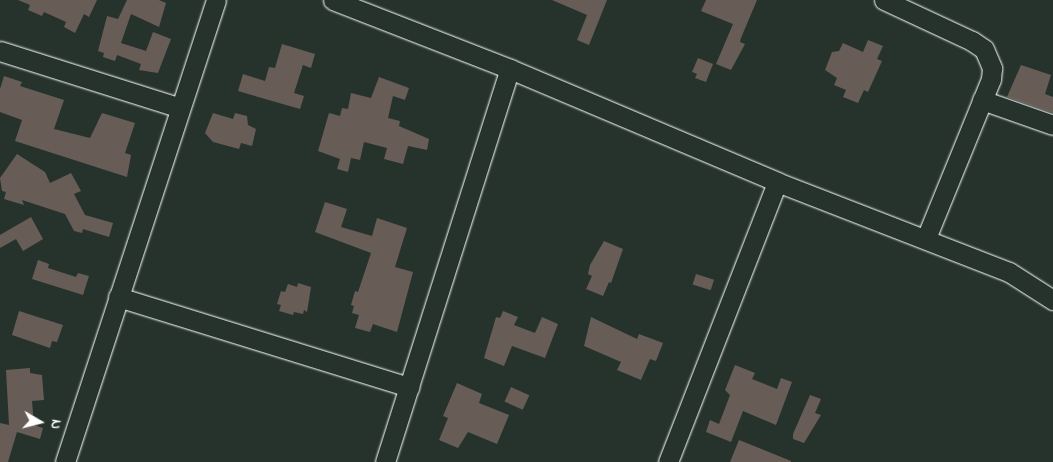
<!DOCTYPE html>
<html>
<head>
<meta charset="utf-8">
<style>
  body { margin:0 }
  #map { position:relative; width:1053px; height:462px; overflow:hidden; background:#26332d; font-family:"Indie Flower",sans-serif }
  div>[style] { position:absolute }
  .building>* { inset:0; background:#685c57; transform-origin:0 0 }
  .roads { filter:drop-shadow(0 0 1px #fff) drop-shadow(0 0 1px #fff) }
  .minor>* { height:19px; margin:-9.5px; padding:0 9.5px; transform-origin:9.5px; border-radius:9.5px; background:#26332d }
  span { translate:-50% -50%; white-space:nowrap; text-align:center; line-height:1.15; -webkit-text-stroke:4px #26332d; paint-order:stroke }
  .north { position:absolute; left:15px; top:397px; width:50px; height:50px; -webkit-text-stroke:4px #26332d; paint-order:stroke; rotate:98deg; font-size:14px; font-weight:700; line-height:20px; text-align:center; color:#fff }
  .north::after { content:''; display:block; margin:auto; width:18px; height:22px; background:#fff; clip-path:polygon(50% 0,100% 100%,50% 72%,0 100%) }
</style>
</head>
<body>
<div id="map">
  <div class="building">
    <i style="clip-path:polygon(18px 0,97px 0,89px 17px,84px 14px,75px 33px,64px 27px,66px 22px,44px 12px,42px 16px,28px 10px,30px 5px)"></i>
    <i style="clip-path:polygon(127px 0,159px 0,166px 3px,159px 27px,131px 14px,121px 43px,146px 51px,153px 32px,171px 39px,158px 73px,139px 70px,141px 64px,117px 55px,115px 61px,103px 57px,104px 53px,98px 51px,107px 16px,118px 19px)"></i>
    <i style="clip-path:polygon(552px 0,607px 0,589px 45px,577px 40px,587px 15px)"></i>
    <i style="clip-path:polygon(706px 0,757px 0,741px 38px,740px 42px,745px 44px,731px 70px,716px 64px,733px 24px,701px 11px)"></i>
    <i style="clip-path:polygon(868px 40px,883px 46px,877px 59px,882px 61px,868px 92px,864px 90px,858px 103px,843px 97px,846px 90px,834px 85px,837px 78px,825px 70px,832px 52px,839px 51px,843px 43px,863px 52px)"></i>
    <i style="clip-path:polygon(282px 44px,315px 54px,311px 68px,303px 65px,294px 93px,304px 96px,300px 109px,238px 91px,243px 74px,265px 81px,269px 67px,275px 68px)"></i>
    <i style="clip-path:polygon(698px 58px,713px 64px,706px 82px,695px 78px,697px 74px,692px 72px)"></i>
    <i style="clip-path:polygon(1021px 65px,1051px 75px,1045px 94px,1053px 97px,1053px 113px,1007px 97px)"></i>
    <i style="clip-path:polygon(4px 76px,22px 82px,20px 86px,64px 100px,54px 129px,90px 138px,102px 113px,135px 123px,125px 153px,131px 155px,127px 177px,15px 141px,22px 120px,0 112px,0 89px)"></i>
    <i style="clip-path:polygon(379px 77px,409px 88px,405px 100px,393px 96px,388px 118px,400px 121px,399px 126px,429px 139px,427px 150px,408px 146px,403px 164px,384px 159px,387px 148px,364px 142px,360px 160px,351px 158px,348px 172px,337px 169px,340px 159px,318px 151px,329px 113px,340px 116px,342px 108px,348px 109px,351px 93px,371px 98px)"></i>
    <i style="clip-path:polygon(213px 113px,233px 119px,235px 113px,247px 116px,248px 125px,256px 129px,252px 146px,241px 143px,239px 149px,213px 142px,205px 133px)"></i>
    <i style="clip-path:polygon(17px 154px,45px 172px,50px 183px,71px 173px,81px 191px,74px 194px,85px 215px,113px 223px,109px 237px,83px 229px,82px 233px,74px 231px,65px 214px,22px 200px,24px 205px,4px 199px,6px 192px,2px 191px,0 178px)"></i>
    <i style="clip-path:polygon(325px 202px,347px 209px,341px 227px,372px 236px,377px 218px,407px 228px,395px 267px,413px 272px,397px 332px,373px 324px,370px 332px,355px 328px,359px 315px,352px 313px,354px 306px,351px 305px,355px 291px,358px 292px,371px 253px,315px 232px)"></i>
    <i style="clip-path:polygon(31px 217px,43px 239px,23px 251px,16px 239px,0 248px,0 235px)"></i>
    <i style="clip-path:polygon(604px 241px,623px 249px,611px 283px,609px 282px,603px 296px,586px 289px,592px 276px,588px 274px,590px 265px)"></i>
    <i style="clip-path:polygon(38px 260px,49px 264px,48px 268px,76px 277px,78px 273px,89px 276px,83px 295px,32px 279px)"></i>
    <i style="left:696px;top:274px;width:19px;height:11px;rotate:18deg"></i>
    <i style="clip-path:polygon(298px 283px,311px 287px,307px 312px,304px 310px,303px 314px,294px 312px,293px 315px,279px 311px,281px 305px,277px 304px,281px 291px,285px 292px,288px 284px,297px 287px)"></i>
    <i style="clip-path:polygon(19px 311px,63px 325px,57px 342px,52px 341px,50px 348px,12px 335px)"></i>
    <i style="clip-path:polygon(503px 311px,518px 317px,514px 325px,535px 333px,542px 317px,558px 324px,545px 358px,512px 346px,504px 366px,484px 358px,496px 317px,500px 318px)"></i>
    <i style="clip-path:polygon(591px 317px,637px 339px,639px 334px,663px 343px,656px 361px,650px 359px,641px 380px,617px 370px,621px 362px,584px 346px)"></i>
    <i style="clip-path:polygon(735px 365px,755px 373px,752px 379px,777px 389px,781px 378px,792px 382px,776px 425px,743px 411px,731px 442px,706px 432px,710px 420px,719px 424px,730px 395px,725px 390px)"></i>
    <i style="clip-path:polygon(30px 368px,30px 373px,42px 375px,44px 400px,32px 401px,34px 425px,43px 428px,40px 439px,17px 432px,8px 462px,0 462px,0 423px,9px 425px,6px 370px)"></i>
    <i style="clip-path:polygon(457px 383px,482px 394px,479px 403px,509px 415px,497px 444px,468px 432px,458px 448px,439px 440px,448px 418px,443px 416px)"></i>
    <i style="left:511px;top:387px;width:20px;height:16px;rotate:24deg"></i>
    <i style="clip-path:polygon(810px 395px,821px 399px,815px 413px,821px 415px,804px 443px,793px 439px,793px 434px)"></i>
    <i style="clip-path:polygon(739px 440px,791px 461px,791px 462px,730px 462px)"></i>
  </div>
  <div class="roads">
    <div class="minor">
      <i style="left:333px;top:0;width:190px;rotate:21.3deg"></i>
      <i style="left:510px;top:69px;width:290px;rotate:22.9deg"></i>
      <i style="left:777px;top:182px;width:249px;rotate:21.2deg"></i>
      <i style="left:1009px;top:272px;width:52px;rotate:32.5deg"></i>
      <i style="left:884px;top:0;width:97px;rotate:25deg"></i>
      <i style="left:972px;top:41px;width:14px;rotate:34deg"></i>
      <i style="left:984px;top:49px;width:21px;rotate:67deg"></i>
      <i style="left:992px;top:68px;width:11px;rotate:95deg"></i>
      <i style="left:991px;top:79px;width:172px;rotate:112.2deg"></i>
      <i style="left:0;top:51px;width:187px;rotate:17.5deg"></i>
      <i style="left:982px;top:100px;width:75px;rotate:19.4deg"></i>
      <i style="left:118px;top:297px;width:305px;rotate:17.2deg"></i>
      <i style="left:65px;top:462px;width:486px;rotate:-71.9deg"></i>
      <i style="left:385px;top:462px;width:412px;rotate:-72.4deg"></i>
      <i style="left:668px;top:462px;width:300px;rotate:-68.7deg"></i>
    </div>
  </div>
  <div class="north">N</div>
</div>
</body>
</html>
